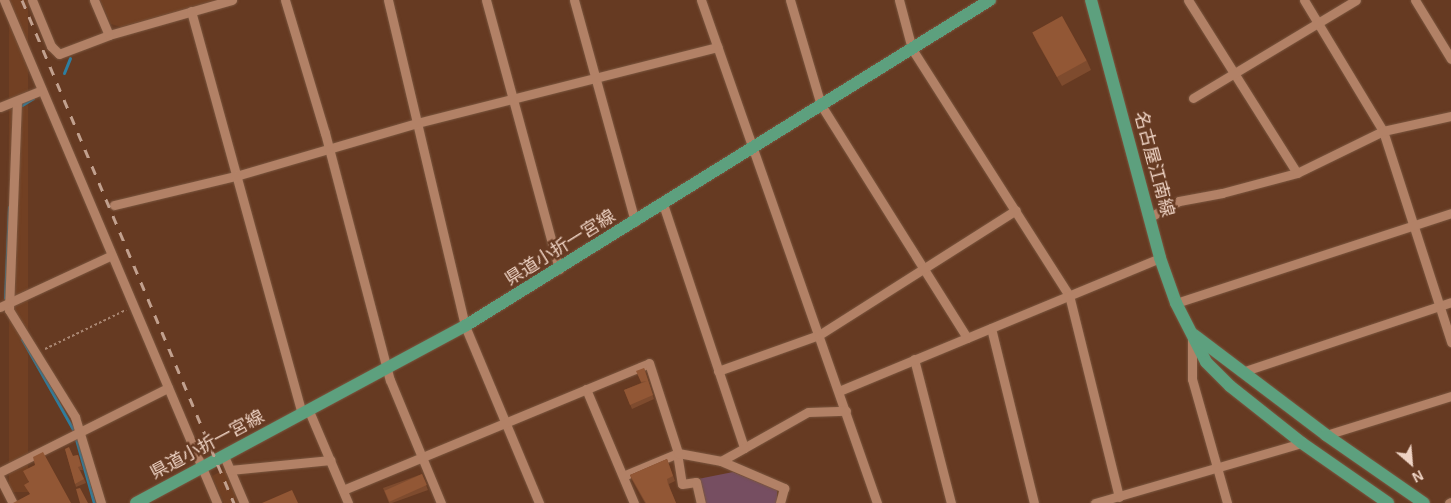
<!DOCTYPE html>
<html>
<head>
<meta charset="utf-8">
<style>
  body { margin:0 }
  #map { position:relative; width:1451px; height:503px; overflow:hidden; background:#663a22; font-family:Arial,"Noto Sans JP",sans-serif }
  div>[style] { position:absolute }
  .built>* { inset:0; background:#724023; transform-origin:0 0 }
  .green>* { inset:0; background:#764e61 }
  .stream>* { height:3px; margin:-1.5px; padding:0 1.5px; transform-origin:1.5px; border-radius:1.5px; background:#2e7ea0 }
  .path>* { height:2px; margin-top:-1px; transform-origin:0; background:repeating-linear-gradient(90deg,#a88571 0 2.5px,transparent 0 5px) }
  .roads { filter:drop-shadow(0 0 1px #7a563f) drop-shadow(0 0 1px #7a563f) }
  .minor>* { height:9px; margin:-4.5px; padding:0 4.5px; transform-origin:4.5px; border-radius:4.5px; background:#b28166 }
  .major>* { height:12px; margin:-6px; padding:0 6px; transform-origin:6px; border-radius:6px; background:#5da07e }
  .rail>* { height:3px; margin-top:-1.5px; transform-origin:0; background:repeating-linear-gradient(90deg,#c1a08e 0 9px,transparent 0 18px) }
  .wall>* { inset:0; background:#7e4b2e }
  .building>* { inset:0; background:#925735; transform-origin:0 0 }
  span { translate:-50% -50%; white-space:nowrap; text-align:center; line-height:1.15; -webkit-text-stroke:5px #663a22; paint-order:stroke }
  .street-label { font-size:18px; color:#eed3c4 }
  .north { position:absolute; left:1386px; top:438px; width:50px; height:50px; -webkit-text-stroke:4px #663a22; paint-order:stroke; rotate:153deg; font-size:14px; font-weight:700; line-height:20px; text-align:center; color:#eed3c4 }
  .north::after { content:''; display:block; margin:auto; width:18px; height:22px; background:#eed3c4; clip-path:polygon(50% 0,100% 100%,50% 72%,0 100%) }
</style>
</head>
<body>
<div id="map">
  <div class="built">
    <i style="left:9px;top:0;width:19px;height:492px"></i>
    <i style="clip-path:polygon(100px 0,218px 0,121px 27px,111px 24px)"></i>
    <i style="clip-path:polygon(226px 469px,241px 503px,224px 503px,212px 476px)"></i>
  </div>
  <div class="green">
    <i style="clip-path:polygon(733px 472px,777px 490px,777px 503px,703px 503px,698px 479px)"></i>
  </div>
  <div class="stream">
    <i style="left:64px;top:73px;width:16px;rotate:-68deg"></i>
    <i style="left:22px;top:105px;width:13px;rotate:-32deg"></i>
    <i style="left:5px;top:298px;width:91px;rotate:-87.5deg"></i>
    <i style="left:22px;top:339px;width:103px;rotate:60.5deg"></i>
    <i style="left:76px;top:439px;width:66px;rotate:74.3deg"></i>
  </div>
  <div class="path">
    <i style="left:45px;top:349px;width:90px;rotate:-25.7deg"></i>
  </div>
  <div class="roads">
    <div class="minor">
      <i style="left:4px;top:0;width:546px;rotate:67.05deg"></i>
      <i style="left:32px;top:0;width:50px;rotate:67.6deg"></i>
      <i style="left:51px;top:46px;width:11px;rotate:45deg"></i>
      <i style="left:59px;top:54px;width:53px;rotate:-20.8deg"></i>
      <i style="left:109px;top:35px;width:128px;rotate:-15.9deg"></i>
      <i style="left:94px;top:0;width:38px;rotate:67deg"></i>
      <i style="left:285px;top:0;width:139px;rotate:73.3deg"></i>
      <i style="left:325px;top:133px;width:255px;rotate:75.3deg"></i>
      <i style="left:390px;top:380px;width:133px;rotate:67.5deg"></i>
      <i style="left:388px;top:0;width:335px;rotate:76.7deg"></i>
      <i style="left:465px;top:326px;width:192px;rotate:67.3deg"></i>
      <i style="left:486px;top:0;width:279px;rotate:74.8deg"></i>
      <i style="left:574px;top:0;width:230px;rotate:74.6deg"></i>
      <i style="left:701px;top:0;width:533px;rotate:70.72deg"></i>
      <i style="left:790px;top:0;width:109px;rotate:73.6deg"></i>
      <i style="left:821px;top:105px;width:275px;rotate:57.9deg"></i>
      <i style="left:899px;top:0;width:51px;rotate:75.1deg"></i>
      <i style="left:912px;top:49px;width:292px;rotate:57.5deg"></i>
      <i style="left:1069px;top:295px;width:208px;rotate:76.1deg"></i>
      <i style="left:1188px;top:0;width:204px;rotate:57.8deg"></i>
      <i style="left:1304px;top:0;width:153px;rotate:58.9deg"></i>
      <i style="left:1383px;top:131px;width:222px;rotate:72.1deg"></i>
      <i style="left:1415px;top:0;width:69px;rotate:58.6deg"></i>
      <i style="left:191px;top:11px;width:418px;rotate:74.6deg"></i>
      <i style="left:1193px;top:98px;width:190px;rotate:-31deg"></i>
      <i style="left:17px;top:101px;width:209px;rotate:92.2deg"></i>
      <i style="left:9px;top:310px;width:126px;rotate:58.3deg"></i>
      <i style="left:75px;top:417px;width:90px;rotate:73.2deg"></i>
      <i style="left:0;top:107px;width:45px;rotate:-22deg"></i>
      <i style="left:663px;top:204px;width:257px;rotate:71.6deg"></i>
      <i style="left:744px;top:448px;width:73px;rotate:-29.4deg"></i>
      <i style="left:808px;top:412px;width:38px;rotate:-2deg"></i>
      <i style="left:114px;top:205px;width:125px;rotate:-13.4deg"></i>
      <i style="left:236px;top:176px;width:189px;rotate:-16.3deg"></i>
      <i style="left:417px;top:123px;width:310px;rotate:-14.2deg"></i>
      <i style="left:1150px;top:217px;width:33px;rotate:-29deg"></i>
      <i style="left:1179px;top:201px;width:44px;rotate:-10.5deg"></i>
      <i style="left:1222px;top:193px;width:78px;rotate:-14.9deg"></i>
      <i style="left:1297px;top:173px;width:96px;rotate:-26deg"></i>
      <i style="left:1383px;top:131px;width:70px;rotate:-12.4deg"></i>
      <i style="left:1176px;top:303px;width:289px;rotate:-18.1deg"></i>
      <i style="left:0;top:307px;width:123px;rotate:-24.9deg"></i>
      <i style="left:991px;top:328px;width:180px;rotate:76.2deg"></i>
      <i style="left:1192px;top:338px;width:41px;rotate:90deg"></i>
      <i style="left:1192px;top:379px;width:129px;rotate:74.2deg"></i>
      <i style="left:914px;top:359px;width:149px;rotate:75.6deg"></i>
      <i style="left:718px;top:371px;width:107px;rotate:-19.6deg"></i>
      <i style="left:819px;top:335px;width:233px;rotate:-32.4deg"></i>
      <i style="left:1242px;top:372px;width:220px;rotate:-18.5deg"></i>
      <i style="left:586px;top:389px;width:124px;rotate:67.2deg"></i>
      <i style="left:839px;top:391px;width:347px;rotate:-22.5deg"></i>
      <i style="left:309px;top:411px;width:100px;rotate:67deg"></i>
      <i style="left:1326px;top:435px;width:131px;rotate:-17.3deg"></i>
      <i style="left:677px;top:453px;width:31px;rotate:81deg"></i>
      <i style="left:682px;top:484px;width:14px;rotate:-8deg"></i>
      <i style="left:696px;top:482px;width:22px;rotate:77deg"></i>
      <i style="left:224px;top:456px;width:51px;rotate:66.9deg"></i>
      <i style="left:721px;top:461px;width:26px;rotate:-29deg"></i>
      <i style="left:230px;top:470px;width:101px;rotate:-5.7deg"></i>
      <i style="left:0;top:472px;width:188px;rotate:-26.6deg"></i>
      <i style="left:623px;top:476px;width:60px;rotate:-22.7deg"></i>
      <i style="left:0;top:478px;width:28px;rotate:63deg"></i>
      <i style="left:343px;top:490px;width:331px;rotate:-22.5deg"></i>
      <i style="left:649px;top:363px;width:95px;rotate:72.1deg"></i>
      <i style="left:678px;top:453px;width:44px;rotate:10.5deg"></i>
      <i style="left:721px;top:461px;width:69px;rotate:23.2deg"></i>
      <i style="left:784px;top:488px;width:16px;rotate:105deg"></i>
      <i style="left:1095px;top:503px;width:216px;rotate:-16.2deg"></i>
      <i style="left:1449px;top:503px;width:2px;rotate:-27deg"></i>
    </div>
    <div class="major">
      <i style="left:1091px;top:0;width:267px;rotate:75deg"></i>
      <i style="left:1160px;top:258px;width:48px;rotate:70.4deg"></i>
      <i style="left:1176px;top:303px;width:66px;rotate:63deg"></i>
      <i style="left:1206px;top:362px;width:34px;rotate:45deg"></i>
      <i style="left:1230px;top:386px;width:92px;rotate:38.4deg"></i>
      <i style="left:1302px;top:443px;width:105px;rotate:34.9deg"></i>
      <i style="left:1194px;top:335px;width:166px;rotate:37.1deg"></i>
      <i style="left:1326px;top:435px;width:119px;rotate:34.8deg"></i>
      <i style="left:136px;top:503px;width:374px;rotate:-28.3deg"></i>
      <i style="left:465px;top:326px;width:618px;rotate:-31.84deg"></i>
    </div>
  </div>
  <div class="rail">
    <i style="left:22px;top:0;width:546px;rotate:67.15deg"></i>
  </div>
  <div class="wall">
    <i style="clip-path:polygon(1033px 33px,1087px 61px,1091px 70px,1062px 86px,1037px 42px)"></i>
    <i style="clip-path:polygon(644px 368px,654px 399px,632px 409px,624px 390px,641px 383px)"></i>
    <i style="clip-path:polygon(65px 449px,73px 456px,78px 455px,83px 470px,80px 470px,86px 483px,76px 487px)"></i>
    <i style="clip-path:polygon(667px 459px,675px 481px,669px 484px,670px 488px,676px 503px,645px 503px,632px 480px,630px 475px)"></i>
    <i style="clip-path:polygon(422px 474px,428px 490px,392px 503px,389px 503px,383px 488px)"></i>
  </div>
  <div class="building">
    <i style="left:1062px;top:16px;width:51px;height:34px;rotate:61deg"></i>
    <i style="clip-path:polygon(644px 368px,653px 395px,630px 405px,624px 390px,647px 381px,641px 382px,636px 371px)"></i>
    <i style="clip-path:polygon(69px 447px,73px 456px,78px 455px,81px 466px,78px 467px,84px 479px,75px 484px,65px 449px)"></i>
    <i style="clip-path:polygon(43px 452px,71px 503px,13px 503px,30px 494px,24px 485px,29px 482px,23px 471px,35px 465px,33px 457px)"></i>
    <i style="clip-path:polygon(667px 459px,673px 476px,667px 479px,668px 484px,676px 503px,646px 503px,630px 475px)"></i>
    <i style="left:422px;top:474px;width:12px;height:41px;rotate:66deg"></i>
    <i style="clip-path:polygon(80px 488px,88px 503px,80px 503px,76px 489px)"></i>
    <i style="clip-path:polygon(292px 490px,298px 503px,262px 503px)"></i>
  </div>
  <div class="street-label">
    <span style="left:1154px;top:164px;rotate:75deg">名古屋江南線</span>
    <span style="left:560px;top:248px;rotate:-32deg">県道小折一宮線</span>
    <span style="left:207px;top:445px;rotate:-28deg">県道小折一宮線</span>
  </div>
  <div class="north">N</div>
</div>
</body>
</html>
